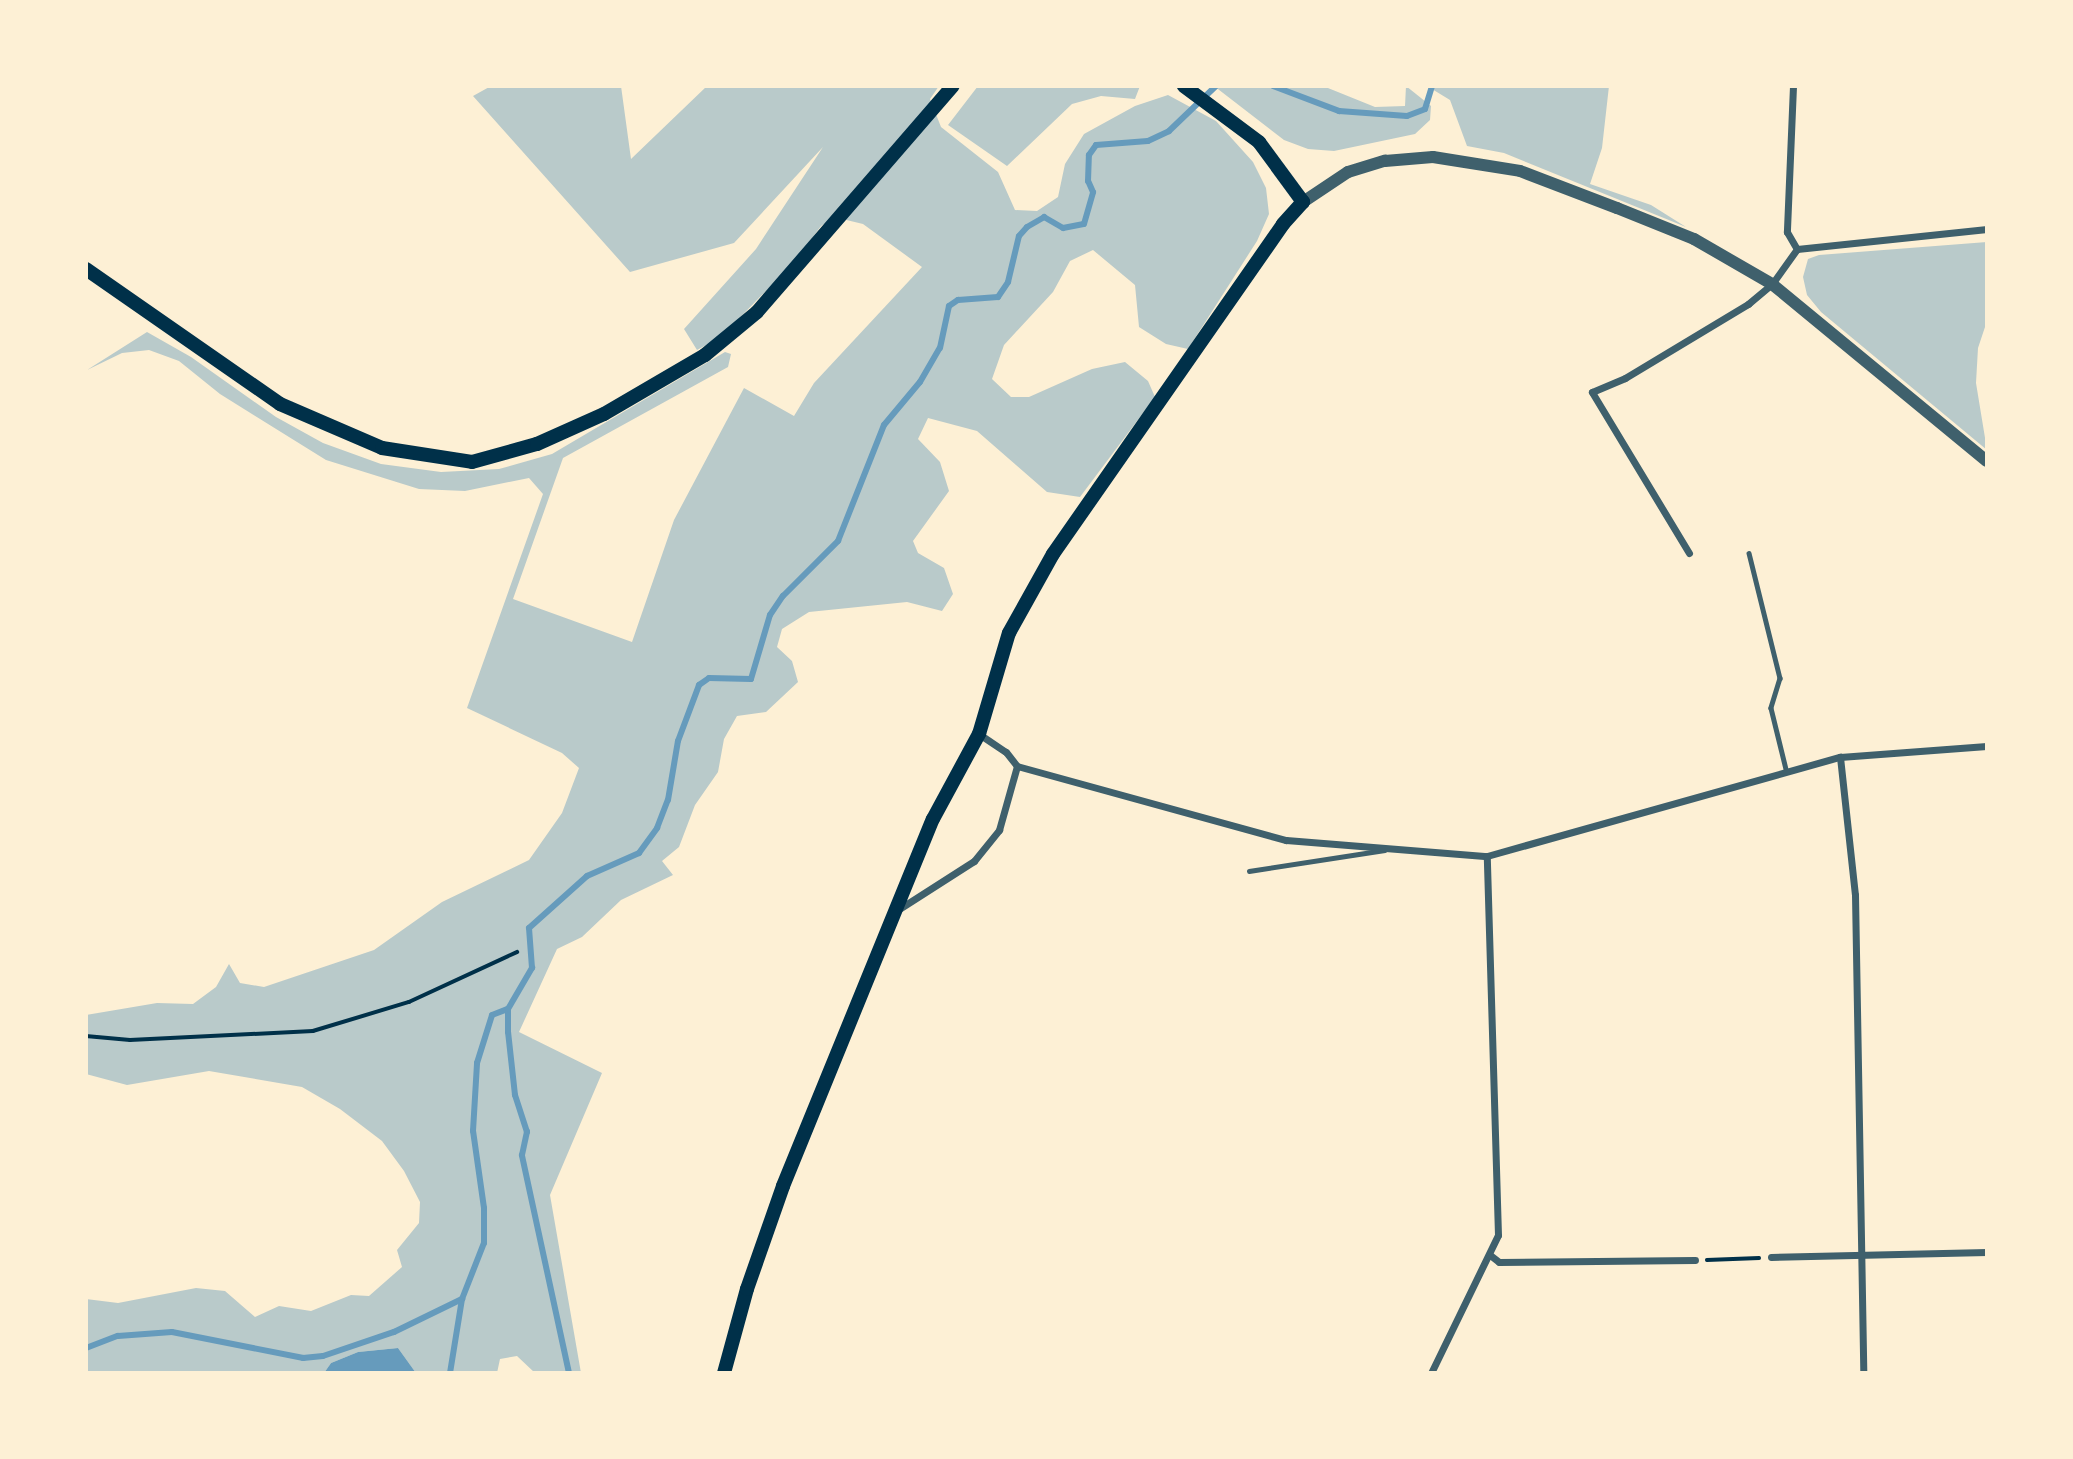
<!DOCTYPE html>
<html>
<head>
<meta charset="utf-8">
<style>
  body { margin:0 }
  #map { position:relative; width:2073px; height:1459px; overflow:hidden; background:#fdf0d5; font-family:"Libre Baskerville",serif }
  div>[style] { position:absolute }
  .green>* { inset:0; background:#b9caca }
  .water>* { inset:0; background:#669bbc }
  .stream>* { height:6px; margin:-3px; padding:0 3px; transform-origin:3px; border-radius:3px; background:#669bbc }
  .path>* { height:3.5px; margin:-1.75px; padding:0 1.75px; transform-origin:1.75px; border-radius:1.75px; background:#003049 }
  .service>* { height:4.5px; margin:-2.25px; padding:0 2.25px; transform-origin:2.25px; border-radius:2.25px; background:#3f606c }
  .minor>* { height:7px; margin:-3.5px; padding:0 3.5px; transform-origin:3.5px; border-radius:3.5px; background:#3f606c }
  .tertiary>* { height:12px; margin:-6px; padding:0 6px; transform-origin:6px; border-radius:6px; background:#3f606c }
  .secondary>* { height:14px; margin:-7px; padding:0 7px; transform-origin:7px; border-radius:7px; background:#003049 }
  .tram>* { height:2px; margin:-1px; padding:0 1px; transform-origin:1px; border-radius:1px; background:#657d81 }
  span { translate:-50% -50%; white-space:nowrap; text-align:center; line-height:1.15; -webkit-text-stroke:5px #fdf0d5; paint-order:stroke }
  .frame { position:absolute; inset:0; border:88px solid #fdf0d5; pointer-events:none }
</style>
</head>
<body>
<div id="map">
  <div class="green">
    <i style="clip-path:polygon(491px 86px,621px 86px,631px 159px,707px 86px,939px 86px,930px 99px,941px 127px,998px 172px,1015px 210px,1037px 211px,1058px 197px,1065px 164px,1084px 134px,1135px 106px,1168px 95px,1216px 121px,1253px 162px,1266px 188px,1269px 214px,1257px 241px,1188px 349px,1166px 344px,1139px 327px,1135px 285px,1093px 250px,1070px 261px,1053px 292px,1004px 345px,992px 379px,1011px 397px,1029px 397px,1092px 369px,1125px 362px,1148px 381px,1155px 397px,1080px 497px,1047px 492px,977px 431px,928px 418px,918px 439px,940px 462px,949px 491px,913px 541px,918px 553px,944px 568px,953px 594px,942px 611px,907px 602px,809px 612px,782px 629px,777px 647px,792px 661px,798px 682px,766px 712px,737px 716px,724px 739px,718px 772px,695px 805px,679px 847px,662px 861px,673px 875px,621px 900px,582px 937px,557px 949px,519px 1032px,602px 1073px,550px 1195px,581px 1373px,535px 1373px,517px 1356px,500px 1359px,497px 1373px,416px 1373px,398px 1348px,358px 1352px,331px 1363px,324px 1373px,86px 1373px,86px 1299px,118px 1303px,196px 1288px,225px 1291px,255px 1317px,279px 1306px,311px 1311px,351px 1295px,369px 1296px,402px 1267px,397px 1250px,419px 1223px,420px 1202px,404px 1171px,382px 1141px,340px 1109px,302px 1087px,209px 1071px,127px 1085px,86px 1074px,86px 1015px,157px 1003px,193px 1004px,216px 987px,229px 964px,240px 983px,264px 987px,374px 950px,442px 902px,529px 860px,562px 813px,579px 768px,562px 753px,467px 708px,543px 494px,529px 478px,465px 491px,419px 489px,326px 460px,220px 394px,179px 361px,149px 350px,122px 353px,87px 370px,147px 332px,191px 357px,276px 417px,323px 443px,381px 464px,441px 472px,499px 469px,552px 454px,725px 352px,731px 354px,728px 367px,563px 458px,513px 599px,632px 642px,674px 520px,744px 388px,794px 416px,814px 383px,922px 267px,863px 224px,834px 217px,821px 226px,795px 261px,721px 337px,697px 350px,684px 329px,756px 249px,823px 147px,734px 243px,630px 272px,473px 96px)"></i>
    <i style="clip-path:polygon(978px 86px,1140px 86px,1135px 99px,1101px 96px,1072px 104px,1007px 166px,948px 125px)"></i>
    <i style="clip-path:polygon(1214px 86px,1323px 86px,1375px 107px,1405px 106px,1406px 86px,1431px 106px,1430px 120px,1415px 134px,1334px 151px,1308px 149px,1284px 140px)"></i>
    <i style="clip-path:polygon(1427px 86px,1609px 86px,1602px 148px,1590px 184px,1651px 205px,1686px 227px,1504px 153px,1467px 146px,1450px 100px)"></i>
    <i style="clip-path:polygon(1987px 242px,1987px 321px,1978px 348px,1976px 383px,1987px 450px,1821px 312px,1807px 295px,1803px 277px,1808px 259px,1819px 255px)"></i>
  </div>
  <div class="water">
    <i style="clip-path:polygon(398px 1348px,416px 1373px,324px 1373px,331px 1363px,358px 1352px)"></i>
  </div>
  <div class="stream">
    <i style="left:1273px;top:86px;width:71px;rotate:20.7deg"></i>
    <i style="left:1339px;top:111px;width:68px;rotate:4.2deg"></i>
    <i style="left:1407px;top:116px;width:19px;rotate:-21deg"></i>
    <i style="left:1425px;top:109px;width:24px;rotate:-73deg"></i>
    <i style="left:86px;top:1348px;width:34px;rotate:-21deg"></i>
    <i style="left:118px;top:1336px;width:54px;rotate:-4.2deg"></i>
    <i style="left:172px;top:1332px;width:134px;rotate:11.2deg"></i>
    <i style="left:303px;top:1358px;width:20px;rotate:-6deg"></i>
    <i style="left:323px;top:1356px;width:75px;rotate:-18.7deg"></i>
    <i style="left:394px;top:1332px;width:76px;rotate:-25.9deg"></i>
    <i style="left:450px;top:1373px;width:75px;rotate:-80.8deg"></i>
    <i style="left:462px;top:1299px;width:60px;rotate:-68.6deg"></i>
    <i style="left:484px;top:1243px;width:35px;rotate:-90deg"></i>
    <i style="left:484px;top:1208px;width:78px;rotate:-98.1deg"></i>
    <i style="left:473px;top:1131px;width:68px;rotate:-86.6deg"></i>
    <i style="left:477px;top:1063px;width:50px;rotate:-72.6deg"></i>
    <i style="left:492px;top:1015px;width:17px;rotate:-21deg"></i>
    <i style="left:569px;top:1373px;width:223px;rotate:-102.2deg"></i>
    <i style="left:522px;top:1155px;width:24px;rotate:-78deg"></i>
    <i style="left:527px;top:1132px;width:39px;rotate:-108deg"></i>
    <i style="left:515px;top:1095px;width:63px;rotate:-96.3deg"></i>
    <i style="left:508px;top:1032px;width:23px;rotate:-90deg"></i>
    <i style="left:508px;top:1009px;width:48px;rotate:-59.7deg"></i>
    <i style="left:532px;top:968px;width:40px;rotate:-94.3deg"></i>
    <i style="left:529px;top:928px;width:78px;rotate:-41.9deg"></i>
    <i style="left:587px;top:876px;width:57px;rotate:-23.9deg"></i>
    <i style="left:639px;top:853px;width:31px;rotate:-54deg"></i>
    <i style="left:657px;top:828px;width:30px;rotate:-69deg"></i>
    <i style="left:668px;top:800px;width:60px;rotate:-80.4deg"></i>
    <i style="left:678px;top:741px;width:60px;rotate:-69.4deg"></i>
    <i style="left:699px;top:685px;width:12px;rotate:-35deg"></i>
    <i style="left:709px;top:678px;width:42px;rotate:1.4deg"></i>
    <i style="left:751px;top:679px;width:67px;rotate:-73.5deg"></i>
    <i style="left:770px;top:615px;width:23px;rotate:-56deg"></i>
    <i style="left:783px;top:596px;width:78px;rotate:-45deg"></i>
    <i style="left:838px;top:541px;width:125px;rotate:-68.4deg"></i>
    <i style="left:884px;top:425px;width:56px;rotate:-50.1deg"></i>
    <i style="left:920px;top:382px;width:39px;rotate:-60deg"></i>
    <i style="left:940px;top:348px;width:43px;rotate:-77.9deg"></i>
    <i style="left:949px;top:306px;width:11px;rotate:-34deg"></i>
    <i style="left:958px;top:300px;width:40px;rotate:-4.3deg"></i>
    <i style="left:998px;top:297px;width:18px;rotate:-56deg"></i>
    <i style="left:1008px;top:282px;width:47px;rotate:-76.6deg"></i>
    <i style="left:1019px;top:236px;width:12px;rotate:-48deg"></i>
    <i style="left:1027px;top:227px;width:20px;rotate:-30deg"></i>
    <i style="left:1044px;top:217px;width:22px;rotate:30deg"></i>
    <i style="left:1063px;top:228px;width:21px;rotate:-11deg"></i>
    <i style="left:1084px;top:224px;width:33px;rotate:-74deg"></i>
    <i style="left:1093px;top:192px;width:12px;rotate:-114deg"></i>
    <i style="left:1088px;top:181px;width:26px;rotate:-88deg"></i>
    <i style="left:1089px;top:155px;width:12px;rotate:-55deg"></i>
    <i style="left:1096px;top:145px;width:52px;rotate:-4.4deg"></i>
    <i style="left:1148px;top:141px;width:23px;rotate:-25deg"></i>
    <i style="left:1169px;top:131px;width:65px;rotate:-43.8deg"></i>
  </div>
  <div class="path">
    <i style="left:86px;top:1036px;width:44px;rotate:5.2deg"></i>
    <i style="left:130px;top:1040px;width:183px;rotate:-2.8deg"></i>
    <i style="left:313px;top:1031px;width:100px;rotate:-16.8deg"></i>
    <i style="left:409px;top:1002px;width:119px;rotate:-24.8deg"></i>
    <i style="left:1707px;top:1260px;width:52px;rotate:-2.2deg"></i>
  </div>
  <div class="service">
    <i style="left:1749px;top:553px;width:129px;rotate:76.1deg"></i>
    <i style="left:1780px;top:678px;width:31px;rotate:107deg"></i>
    <i style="left:1771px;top:708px;width:63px;rotate:76.2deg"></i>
    <i style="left:1249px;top:871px;width:137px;rotate:-8.8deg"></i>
  </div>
  <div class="minor">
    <i style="left:1793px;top:86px;width:146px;rotate:92.4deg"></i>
    <i style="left:1787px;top:232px;width:20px;rotate:60deg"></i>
    <i style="left:1797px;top:249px;width:191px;rotate:-6deg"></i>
    <i style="left:1689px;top:553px;width:188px;rotate:-121.1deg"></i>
    <i style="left:1592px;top:392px;width:36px;rotate:-23deg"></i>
    <i style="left:1625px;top:378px;width:144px;rotate:-31deg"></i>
    <i style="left:1748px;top:304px;width:31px;rotate:-40deg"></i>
    <i style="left:1772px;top:284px;width:43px;rotate:-54.5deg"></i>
    <i style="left:979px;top:734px;width:32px;rotate:34deg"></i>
    <i style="left:1006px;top:752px;width:18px;rotate:52deg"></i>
    <i style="left:1017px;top:766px;width:279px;rotate:15.4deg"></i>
    <i style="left:1286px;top:840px;width:202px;rotate:4.6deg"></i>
    <i style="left:1487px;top:856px;width:367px;rotate:-15.7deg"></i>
    <i style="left:1840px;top:757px;width:147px;rotate:-4.3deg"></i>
    <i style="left:1840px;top:757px;width:139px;rotate:83.8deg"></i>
    <i style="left:1855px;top:895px;width:478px;rotate:89deg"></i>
    <i style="left:899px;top:909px;width:89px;rotate:-32.6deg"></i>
    <i style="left:974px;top:861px;width:40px;rotate:-51deg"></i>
    <i style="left:999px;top:830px;width:66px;rotate:-74.3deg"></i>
    <i style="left:1490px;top:1255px;width:11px;rotate:38deg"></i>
    <i style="left:1499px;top:1262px;width:196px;rotate:-0.6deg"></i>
    <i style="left:1771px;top:1257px;width:216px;rotate:-1.3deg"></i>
    <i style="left:1431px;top:1373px;width:153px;rotate:-64.1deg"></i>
    <i style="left:1498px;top:1235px;width:379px;rotate:-91.7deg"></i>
  </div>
  <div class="tertiary">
    <i style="left:1303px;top:202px;width:54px;rotate:-33.7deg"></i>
    <i style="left:1348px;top:172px;width:39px;rotate:-17deg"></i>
    <i style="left:1385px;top:161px;width:48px;rotate:-4.8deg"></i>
    <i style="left:1433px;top:157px;width:88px;rotate:9.1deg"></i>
    <i style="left:1520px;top:171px;width:104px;rotate:20.9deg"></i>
    <i style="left:1617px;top:208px;width:83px;rotate:21.9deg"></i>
    <i style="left:1694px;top:239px;width:90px;rotate:30deg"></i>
    <i style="left:1772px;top:284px;width:278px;rotate:39.5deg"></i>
  </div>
  <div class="secondary">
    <i style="left:86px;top:269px;width:236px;rotate:34.8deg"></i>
    <i style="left:280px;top:404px;width:111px;rotate:23.3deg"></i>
    <i style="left:382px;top:448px;width:91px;rotate:8.8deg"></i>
    <i style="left:472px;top:462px;width:67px;rotate:-15.5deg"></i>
    <i style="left:537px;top:444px;width:73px;rotate:-24.1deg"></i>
    <i style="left:604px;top:414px;width:117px;rotate:-30.3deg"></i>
    <i style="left:705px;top:355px;width:67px;rotate:-39.6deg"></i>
    <i style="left:757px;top:312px;width:299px;rotate:-49.1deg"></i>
    <i style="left:724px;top:1373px;width:87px;rotate:-74.7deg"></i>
    <i style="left:747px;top:1289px;width:109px;rotate:-70.7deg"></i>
    <i style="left:783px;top:1186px;width:396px;rotate:-67.8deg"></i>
    <i style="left:933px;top:819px;width:97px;rotate:-61.6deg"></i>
    <i style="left:979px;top:734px;width:105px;rotate:-73.5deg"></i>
    <i style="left:1009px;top:633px;width:90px;rotate:-60.9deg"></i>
    <i style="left:1053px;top:554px;width:402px;rotate:-55.1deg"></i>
    <i style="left:1283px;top:224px;width:30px;rotate:-48deg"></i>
    <i style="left:1303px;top:202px;width:74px;rotate:-126.3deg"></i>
    <i style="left:1259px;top:142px;width:94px;rotate:-143.3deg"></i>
  </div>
  <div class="tram">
    <i style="left:1987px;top:343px;width:50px;rotate:90deg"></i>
  </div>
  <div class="frame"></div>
</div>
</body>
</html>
